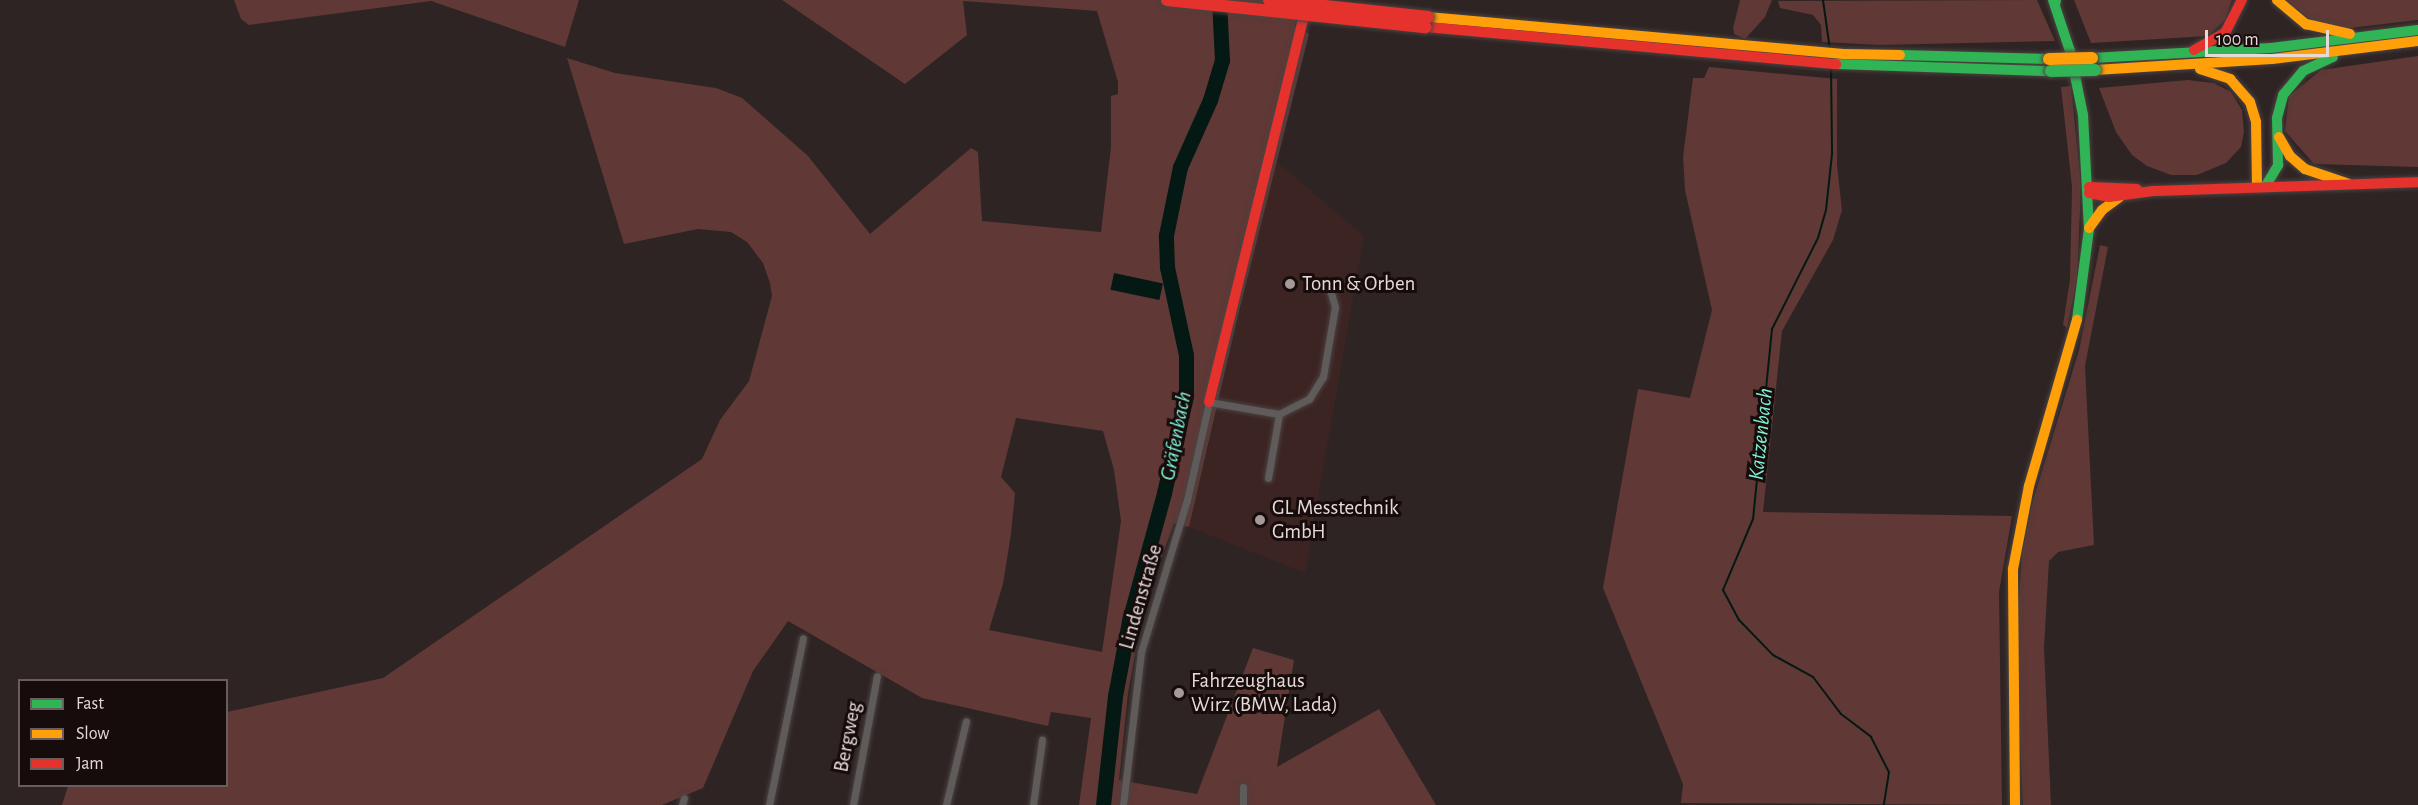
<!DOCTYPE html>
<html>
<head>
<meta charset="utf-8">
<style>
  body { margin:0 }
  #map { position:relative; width:2418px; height:805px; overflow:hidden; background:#2e2423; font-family:"Alegreya Sans",sans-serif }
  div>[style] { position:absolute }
  .built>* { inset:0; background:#3c2422 }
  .green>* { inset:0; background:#603835 }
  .water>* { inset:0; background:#051914; transform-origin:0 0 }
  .stream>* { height:2px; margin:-1px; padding:0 1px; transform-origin:1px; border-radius:1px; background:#051914 }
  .river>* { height:15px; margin:-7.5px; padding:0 7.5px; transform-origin:7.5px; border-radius:7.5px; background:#051914 }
  .roads { filter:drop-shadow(0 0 2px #4b4241) drop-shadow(0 0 2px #4b4241) }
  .street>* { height:7px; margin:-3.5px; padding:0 3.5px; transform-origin:3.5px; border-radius:3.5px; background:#605b5b }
  .fast>* { height:10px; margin:-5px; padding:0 5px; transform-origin:5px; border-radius:5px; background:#30b455 }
  .slow>* { height:10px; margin:-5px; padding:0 5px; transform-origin:5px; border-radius:5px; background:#ff9f0a }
  .jam>* { height:10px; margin:-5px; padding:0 5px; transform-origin:5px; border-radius:5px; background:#e5322d }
  .bridges { filter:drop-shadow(0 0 2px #4b4241) drop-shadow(0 0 2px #4b4241) }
  .fast-bridge>* { height:12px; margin:-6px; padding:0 6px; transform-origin:6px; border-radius:6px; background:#30b455 }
  .slow-bridge>* { height:12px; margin:-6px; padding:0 6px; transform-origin:6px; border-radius:6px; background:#ff9f0a }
  .jam-bridge>* { height:12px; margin:-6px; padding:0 6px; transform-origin:6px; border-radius:6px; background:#e5322d }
  .dots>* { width:16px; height:16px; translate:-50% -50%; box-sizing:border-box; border:3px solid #150c0b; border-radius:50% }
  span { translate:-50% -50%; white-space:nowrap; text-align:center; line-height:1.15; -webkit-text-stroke:6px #150c0b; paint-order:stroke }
  .poi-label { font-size:21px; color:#e7d9d8 }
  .left { translate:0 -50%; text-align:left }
  .street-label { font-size:21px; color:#e7d9d8 }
  .water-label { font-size:22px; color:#7ff2d6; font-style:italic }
  .legend { position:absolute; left:18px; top:679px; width:210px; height:108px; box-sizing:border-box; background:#150c0b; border:2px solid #695e5d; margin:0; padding:8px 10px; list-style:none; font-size:18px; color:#e7d9d8 }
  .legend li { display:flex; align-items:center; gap:12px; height:30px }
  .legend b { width:30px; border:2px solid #695e5d }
  .scale { position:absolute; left:2205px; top:30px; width:124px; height:27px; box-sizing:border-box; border:3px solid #e7d9d8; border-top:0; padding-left:8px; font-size:18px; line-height:21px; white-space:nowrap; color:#e7d9d8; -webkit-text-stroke:4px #150c0b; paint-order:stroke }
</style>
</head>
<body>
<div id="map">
  <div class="built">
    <i style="clip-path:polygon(1276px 161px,1364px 236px,1305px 573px,1189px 527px)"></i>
  </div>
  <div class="green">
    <i style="clip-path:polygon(234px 0,579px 0,565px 47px,431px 1px,249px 25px,241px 19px)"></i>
    <i style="clip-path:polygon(evenodd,782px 0,1300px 0,1295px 26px,1309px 34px,1238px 315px,1189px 527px,1174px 523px,1143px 609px,1128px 693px,1119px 780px,1197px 794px,1253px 648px,1294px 660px,1277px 767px,1379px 709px,1436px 805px,1079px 805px,1091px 718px,1051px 712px,1048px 726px,922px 698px,788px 621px,753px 671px,703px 788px,662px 805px,62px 805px,68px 786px,226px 786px,227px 712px,383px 678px,702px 459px,720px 420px,749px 381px,772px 296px,770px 283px,763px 263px,747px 242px,731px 232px,698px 229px,624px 244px,567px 58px,615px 73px,716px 88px,742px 98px,808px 156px,870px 234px,971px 148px,978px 152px,982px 221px,1101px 232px,1111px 147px,1111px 96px,1118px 94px,1118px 82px,1097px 11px,963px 1px,967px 35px,905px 84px,782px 0,1016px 418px,1103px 431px,1114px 470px,1121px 521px,1102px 652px,989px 630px,1003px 584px,1011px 534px,1015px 493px,1001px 477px,1016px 418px)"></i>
    <i style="clip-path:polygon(1740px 0,1772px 0,1765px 17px,1745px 39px,1734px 34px,1733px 28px)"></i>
    <i style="clip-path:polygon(2037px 0,2055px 41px,1880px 45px,1822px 42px,1821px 25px,1813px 15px,1780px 8px,1778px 1px)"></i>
    <i style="clip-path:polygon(2074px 0,2232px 0,2225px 20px,2208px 36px,2091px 43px)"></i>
    <i style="clip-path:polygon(2285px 0,2418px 0,2418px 20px,2350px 28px,2315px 23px)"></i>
    <i style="clip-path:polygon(2418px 56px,2418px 167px,2314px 164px,2285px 131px,2289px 96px,2321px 70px)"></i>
    <i style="clip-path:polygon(1709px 67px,1837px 79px,1837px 165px,1842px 210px,1833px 240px,1782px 331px,1763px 512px,2012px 516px,1999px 592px,2002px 805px,1681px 803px,1683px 784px,1603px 588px,1638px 389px,1690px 398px,1712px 310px,1685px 190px,1683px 157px,1693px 78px,1704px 78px)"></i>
    <i style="clip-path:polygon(2188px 80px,2214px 83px,2231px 92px,2242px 110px,2244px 132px,2241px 147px,2226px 163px,2197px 175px,2171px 175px,2147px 166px,2132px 155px,2116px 132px,2099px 88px)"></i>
    <i style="clip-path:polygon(2071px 86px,2081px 186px,2077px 279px,2067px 328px,2063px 325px,2070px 279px,2072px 187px,2061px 87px)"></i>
    <i style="clip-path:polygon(2100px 245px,2108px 247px,2085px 366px,2094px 545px,2058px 552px,2049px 561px,2044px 648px,2051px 805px,2023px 805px,2016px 646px,2022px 554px,2032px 504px,2079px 350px)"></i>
  </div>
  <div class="water">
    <i style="left:1114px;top:273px;width:50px;height:17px;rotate:12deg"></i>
  </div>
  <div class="stream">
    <i style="left:1823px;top:0;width:50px;rotate:82deg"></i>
    <i style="left:1831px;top:67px;width:87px;rotate:89.3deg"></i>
    <i style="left:1832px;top:154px;width:56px;rotate:96.1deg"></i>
    <i style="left:1826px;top:210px;width:29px;rotate:106deg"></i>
    <i style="left:1818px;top:238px;width:102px;rotate:116.8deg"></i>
    <i style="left:1772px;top:329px;width:191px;rotate:95.7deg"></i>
    <i style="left:1753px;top:519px;width:77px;rotate:112.9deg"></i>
    <i style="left:1723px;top:590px;width:34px;rotate:62deg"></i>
    <i style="left:1739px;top:620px;width:49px;rotate:45.8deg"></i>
    <i style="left:1773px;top:655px;width:46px;rotate:28.8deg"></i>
    <i style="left:1813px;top:677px;width:46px;rotate:52.9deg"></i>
    <i style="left:1841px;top:714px;width:38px;rotate:37deg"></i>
    <i style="left:1871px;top:737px;width:39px;rotate:63deg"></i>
    <i style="left:1889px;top:772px;width:33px;rotate:99deg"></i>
  </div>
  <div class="river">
    <i style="left:1103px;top:805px;width:110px;rotate:-83.7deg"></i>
    <i style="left:1115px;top:696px;width:76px;rotate:-79.4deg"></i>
    <i style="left:1129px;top:621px;width:133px;rotate:-74.7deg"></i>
    <i style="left:1164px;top:493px;width:99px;rotate:-77.2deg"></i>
    <i style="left:1186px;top:396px;width:41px;rotate:-90deg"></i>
    <i style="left:1186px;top:355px;width:90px;rotate:-102.2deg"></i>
    <i style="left:1167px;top:267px;width:32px;rotate:-92deg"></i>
    <i style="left:1166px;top:235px;width:69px;rotate:-78.4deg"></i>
    <i style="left:1180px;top:167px;width:73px;rotate:-65.9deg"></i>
    <i style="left:1210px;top:100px;width:42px;rotate:-73.3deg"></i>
    <i style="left:1222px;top:60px;width:60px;rotate:-92.9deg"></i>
  </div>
  <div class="roads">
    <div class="street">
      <i style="left:1268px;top:478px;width:65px;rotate:-80.2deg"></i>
      <i style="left:1243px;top:787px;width:18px;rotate:90deg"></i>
      <i style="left:682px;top:805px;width:7px;rotate:-74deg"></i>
      <i style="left:769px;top:805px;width:170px;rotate:-78.5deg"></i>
      <i style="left:853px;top:805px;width:131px;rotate:-79.5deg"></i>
      <i style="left:946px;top:805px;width:86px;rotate:-76.6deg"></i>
      <i style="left:1033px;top:805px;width:66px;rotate:-82.1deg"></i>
      <i style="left:1123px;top:805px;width:154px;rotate:-83.3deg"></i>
      <i style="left:1141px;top:652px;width:159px;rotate:-73.2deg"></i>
      <i style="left:1187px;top:500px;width:100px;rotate:-77.3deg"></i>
      <i style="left:1209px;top:402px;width:71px;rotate:9.7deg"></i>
      <i style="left:1279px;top:414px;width:34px;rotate:-27deg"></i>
      <i style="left:1309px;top:399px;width:26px;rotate:-58deg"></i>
      <i style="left:1323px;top:377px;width:71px;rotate:-80.3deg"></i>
      <i style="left:1335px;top:307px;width:22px;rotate:-106deg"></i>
    </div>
    <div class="fast">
      <i style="left:2053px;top:0;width:54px;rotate:71.6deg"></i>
      <i style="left:2070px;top:51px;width:65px;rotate:78.5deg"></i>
      <i style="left:2083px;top:115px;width:114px;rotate:87deg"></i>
      <i style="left:2089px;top:229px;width:92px;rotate:97.5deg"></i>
      <i style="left:2055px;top:5px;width:5px;rotate:-79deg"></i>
      <i style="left:1900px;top:55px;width:149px;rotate:1.5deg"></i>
      <i style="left:2092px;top:58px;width:179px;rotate:-3.2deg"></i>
      <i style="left:2271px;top:48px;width:148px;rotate:-7deg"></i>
      <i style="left:1836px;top:64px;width:215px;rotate:1.9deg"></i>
      <i style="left:2265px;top:187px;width:26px;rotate:-59deg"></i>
      <i style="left:2278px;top:165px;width:47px;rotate:-91.2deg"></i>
      <i style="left:2277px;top:118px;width:24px;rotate:-75deg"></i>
      <i style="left:2283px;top:95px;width:31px;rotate:-50deg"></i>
      <i style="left:2303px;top:71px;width:33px;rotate:-25deg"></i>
    </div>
    <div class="slow">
      <i style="left:2277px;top:0;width:38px;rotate:40deg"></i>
      <i style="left:2306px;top:24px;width:45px;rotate:12.8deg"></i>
      <i style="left:1428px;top:17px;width:417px;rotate:5.1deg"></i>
      <i style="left:1843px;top:54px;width:57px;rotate:1deg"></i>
      <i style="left:2200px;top:69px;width:32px;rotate:18deg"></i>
      <i style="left:2230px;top:79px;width:30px;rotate:49deg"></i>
      <i style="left:2250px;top:102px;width:21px;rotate:73deg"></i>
      <i style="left:2256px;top:122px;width:65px;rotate:89.1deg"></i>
      <i style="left:2095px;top:70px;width:177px;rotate:-3.6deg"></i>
      <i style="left:2272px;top:59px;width:147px;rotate:-7deg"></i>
      <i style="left:2279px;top:137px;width:22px;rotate:60deg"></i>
      <i style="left:2290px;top:156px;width:20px;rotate:41deg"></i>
      <i style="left:2305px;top:169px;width:46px;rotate:18.8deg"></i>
      <i style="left:2089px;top:228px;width:22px;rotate:-54deg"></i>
      <i style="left:2102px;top:210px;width:22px;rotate:-36deg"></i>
      <i style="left:2015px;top:805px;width:236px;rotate:-90.5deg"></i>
      <i style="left:2013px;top:569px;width:85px;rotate:-79.1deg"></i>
      <i style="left:2029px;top:486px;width:173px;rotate:-73.9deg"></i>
    </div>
    <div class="jam">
      <i style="left:1426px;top:27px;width:412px;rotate:5.2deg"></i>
      <i style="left:2194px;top:50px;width:35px;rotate:-29deg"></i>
      <i style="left:2225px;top:33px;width:37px;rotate:-63deg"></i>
      <i style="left:2089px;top:187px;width:48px;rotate:2.4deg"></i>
      <i style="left:2089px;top:193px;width:20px;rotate:11deg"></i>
      <i style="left:2109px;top:197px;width:44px;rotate:-7.8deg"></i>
      <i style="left:2153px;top:191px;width:265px;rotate:-1.9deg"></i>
      <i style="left:1209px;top:402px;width:407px;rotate:-76.2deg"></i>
    </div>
  </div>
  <div class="bridges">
    <div class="fast-bridge">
      <i style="left:2051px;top:71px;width:44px;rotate:-1.3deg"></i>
    </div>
    <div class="slow-bridge">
      <i style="left:2049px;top:59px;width:43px;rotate:-1.3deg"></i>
    </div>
    <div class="jam-bridge">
      <i style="left:1167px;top:0;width:260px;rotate:6deg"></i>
      <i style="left:1269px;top:0;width:160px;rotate:6.1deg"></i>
    </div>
  </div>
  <div class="dots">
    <i style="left:1290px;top:284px;background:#a69a99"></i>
    <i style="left:1260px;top:520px;background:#a69a99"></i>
    <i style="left:1179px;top:693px;background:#a69a99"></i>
  </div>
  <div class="poi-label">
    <span class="left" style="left:1302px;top:284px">Tonn &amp; Orben</span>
    <span class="left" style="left:1272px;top:520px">GL Messtechnik<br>GmbH</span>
    <span class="left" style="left:1191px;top:693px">Fahrzeughaus<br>Wirz (BMW, Lada)</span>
  </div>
  <div class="street-label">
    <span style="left:1141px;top:597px;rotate:-74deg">Lindenstraße</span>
    <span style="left:848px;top:737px;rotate:-79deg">Bergweg</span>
  </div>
  <div class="water-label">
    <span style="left:1761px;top:434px;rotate:-84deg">Katzenbach</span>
    <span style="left:1176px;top:436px;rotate:-79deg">Gräfenbach</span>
  </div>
  <ul class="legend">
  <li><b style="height:8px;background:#30b455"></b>Fast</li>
  <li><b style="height:8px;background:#ff9f0a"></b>Slow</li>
  <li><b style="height:8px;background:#e5322d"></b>Jam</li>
  </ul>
  <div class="scale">100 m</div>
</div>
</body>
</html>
